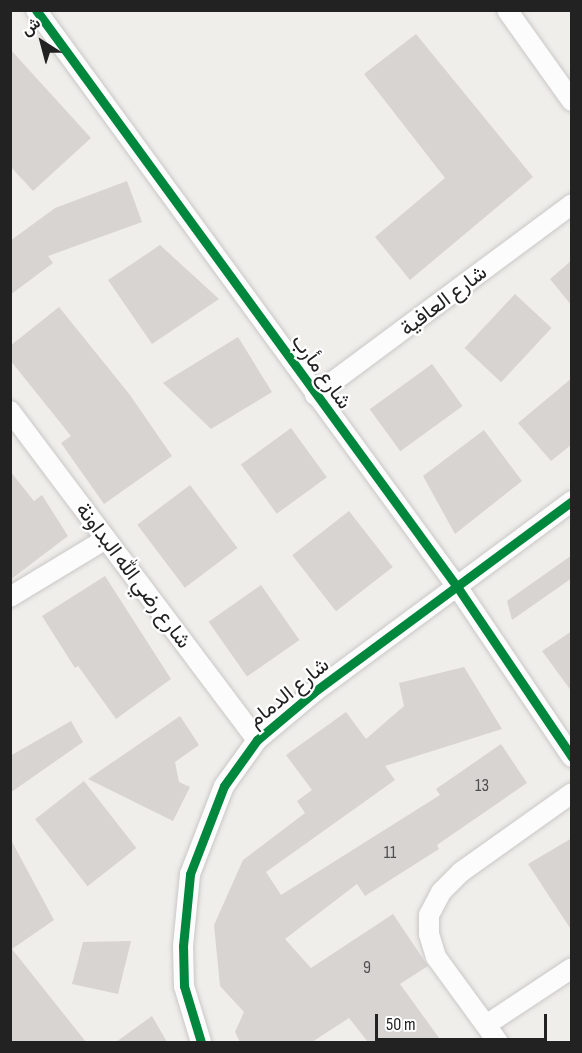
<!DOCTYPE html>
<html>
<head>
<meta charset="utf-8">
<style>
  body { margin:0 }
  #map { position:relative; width:582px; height:1053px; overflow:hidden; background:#f0eeeb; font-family:"Sofia Sans Condensed",Vazirmatn,sans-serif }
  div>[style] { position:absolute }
  .building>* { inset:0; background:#d7d4d2; transform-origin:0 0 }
  .roads { filter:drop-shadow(0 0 2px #c9c8c7) drop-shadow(0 0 2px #c9c8c7) }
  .street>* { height:20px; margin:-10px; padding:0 10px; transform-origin:10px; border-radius:10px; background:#fdfcfc }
  .cycleway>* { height:9px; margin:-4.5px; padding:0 4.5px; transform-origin:4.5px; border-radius:4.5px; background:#00873e }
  span { translate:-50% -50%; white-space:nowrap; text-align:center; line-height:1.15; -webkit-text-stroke:4.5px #fff; paint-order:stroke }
  .number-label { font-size:18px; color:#4f4e4e }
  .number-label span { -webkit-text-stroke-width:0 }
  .street-label { font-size:21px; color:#222 }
  .frame { position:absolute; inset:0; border:12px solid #222; pointer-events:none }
  .north { position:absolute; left:12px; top:12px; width:60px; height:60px; -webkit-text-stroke:4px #fff; paint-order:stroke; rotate:324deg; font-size:16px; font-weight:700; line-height:24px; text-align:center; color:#222 }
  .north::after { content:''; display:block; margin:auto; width:21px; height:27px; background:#222; clip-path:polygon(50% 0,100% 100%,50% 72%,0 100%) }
  .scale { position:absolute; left:375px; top:1014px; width:172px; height:27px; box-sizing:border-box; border:3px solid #222; border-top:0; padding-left:8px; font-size:18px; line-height:21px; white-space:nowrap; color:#222; -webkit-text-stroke:4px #fff; paint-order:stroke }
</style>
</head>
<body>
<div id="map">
  <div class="building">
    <i style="clip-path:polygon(416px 34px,533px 177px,410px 280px,375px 237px,445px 178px,364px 74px)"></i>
    <i style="clip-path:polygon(10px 49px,91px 138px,33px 191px,10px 166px)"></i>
    <i style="clip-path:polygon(127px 181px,142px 222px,48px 256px,53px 263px,10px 295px,10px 241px,55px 208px)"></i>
    <i style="clip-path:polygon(160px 245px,219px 299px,152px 344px,108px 280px)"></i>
    <i style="clip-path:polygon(572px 260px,572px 306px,550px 279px)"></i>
    <i style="left:515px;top:294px;width:50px;height:74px;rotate:43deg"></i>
    <i style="clip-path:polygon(59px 307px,130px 395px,172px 456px,104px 504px,61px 443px,71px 436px,10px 360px,10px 346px)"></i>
    <i style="clip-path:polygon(238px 337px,272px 392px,211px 429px,163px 383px)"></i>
    <i style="left:432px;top:364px;width:52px;height:77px;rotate:54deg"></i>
    <i style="clip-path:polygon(572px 378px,572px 444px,551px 461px,518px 423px)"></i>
    <i style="left:291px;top:428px;width:61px;height:62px;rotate:54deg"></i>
    <i style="clip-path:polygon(484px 430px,522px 481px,455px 534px,423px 476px)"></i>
    <i style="clip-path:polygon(10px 471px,34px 501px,42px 495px,68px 536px,10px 580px)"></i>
    <i style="left:190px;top:485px;width:79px;height:66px;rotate:53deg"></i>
    <i style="left:349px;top:511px;width:71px;height:72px;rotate:52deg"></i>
    <i style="clip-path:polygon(572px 555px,572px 578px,512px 620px,507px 601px)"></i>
    <i style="clip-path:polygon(105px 576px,171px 679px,116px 719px,78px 666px,75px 668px,42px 616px)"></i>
    <i style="left:261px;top:585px;width:67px;height:64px;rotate:55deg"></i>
    <i style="clip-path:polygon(572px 631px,572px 692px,542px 651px)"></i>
    <i style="clip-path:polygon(464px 667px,502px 729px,385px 766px,395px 780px,266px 872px,281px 895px,440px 795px,436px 789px,501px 744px,527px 783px,437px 845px,439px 849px,365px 896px,357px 884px,285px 939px,311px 968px,393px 914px,428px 966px,400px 984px,442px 1042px,368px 1042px,349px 1018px,312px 1042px,240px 1042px,235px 1032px,244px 1012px,220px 986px,214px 925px,243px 860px,305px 813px,297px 801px,312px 790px,286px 755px,346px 712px,366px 739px,404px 706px,399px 683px)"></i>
    <i style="clip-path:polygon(180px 716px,199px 745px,175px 762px,179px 782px,190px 787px,173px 821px,88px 779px)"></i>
    <i style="clip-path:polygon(71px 721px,83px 742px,10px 793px,10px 756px)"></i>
    <i style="left:84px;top:781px;width:85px;height:62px;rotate:52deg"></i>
    <i style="clip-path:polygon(10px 838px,54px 920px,12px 949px,86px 1042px,10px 1042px)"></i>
    <i style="clip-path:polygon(572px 838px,572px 931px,528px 864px)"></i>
    <i style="clip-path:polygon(131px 941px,118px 994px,72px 984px,83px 942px)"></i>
    <i style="clip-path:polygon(152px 1016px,167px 1042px,116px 1042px)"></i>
  </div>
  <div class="roads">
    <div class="street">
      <i style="left:36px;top:10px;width:716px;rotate:53.87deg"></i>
      <i style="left:458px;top:588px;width:204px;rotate:56deg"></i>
      <i style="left:507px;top:10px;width:112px;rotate:54.5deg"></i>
      <i style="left:315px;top:395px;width:320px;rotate:-36.6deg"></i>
      <i style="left:10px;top:411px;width:411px;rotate:53.1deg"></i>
      <i style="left:10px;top:597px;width:110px;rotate:-31.2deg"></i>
      <i style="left:486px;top:1025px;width:103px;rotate:-33.5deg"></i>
      <i style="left:201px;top:1042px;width:59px;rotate:-106.9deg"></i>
      <i style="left:184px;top:986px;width:40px;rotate:-91.4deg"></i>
      <i style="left:183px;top:946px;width:72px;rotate:-84.4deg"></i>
      <i style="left:190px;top:874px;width:94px;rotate:-68.9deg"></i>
      <i style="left:224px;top:786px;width:57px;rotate:-54.3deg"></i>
      <i style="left:257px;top:740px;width:75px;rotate:-40.1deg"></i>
      <i style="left:314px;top:692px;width:321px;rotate:-36.5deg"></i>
      <i style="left:498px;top:1042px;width:105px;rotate:-126.1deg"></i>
      <i style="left:436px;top:957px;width:24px;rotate:-107deg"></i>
      <i style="left:429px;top:934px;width:19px;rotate:-90deg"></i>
      <i style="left:429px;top:915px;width:26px;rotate:-62deg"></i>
      <i style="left:441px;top:892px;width:28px;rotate:-45deg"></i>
      <i style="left:461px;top:872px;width:136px;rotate:-35.4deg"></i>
    </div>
  </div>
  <div class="cycleway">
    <i style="left:36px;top:10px;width:716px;rotate:53.87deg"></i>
    <i style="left:458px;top:588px;width:204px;rotate:56deg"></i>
    <i style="left:201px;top:1042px;width:59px;rotate:-106.9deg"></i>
    <i style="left:184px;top:986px;width:40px;rotate:-91.4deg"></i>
    <i style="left:183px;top:946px;width:72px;rotate:-84.4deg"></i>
    <i style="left:190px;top:874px;width:94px;rotate:-68.9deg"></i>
    <i style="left:224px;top:786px;width:57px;rotate:-54.3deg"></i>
    <i style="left:257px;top:740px;width:75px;rotate:-40.1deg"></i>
    <i style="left:314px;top:692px;width:321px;rotate:-36.5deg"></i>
  </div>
  <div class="number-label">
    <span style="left:482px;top:786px">13</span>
    <span style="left:390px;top:853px">11</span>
    <span style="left:367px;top:968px">9</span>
  </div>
  <div class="street-label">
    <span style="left:444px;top:301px;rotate:-37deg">شارع العافية</span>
    <span style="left:321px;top:372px;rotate:54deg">شارع مأرب</span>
    <span style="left:133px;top:576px;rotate:53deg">شارع رضي الله البداونة</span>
    <span style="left:289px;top:693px;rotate:-39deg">شارع الدمام</span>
  </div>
  <div class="frame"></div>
  <div class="north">ش</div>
  <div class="scale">50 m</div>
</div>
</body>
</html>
